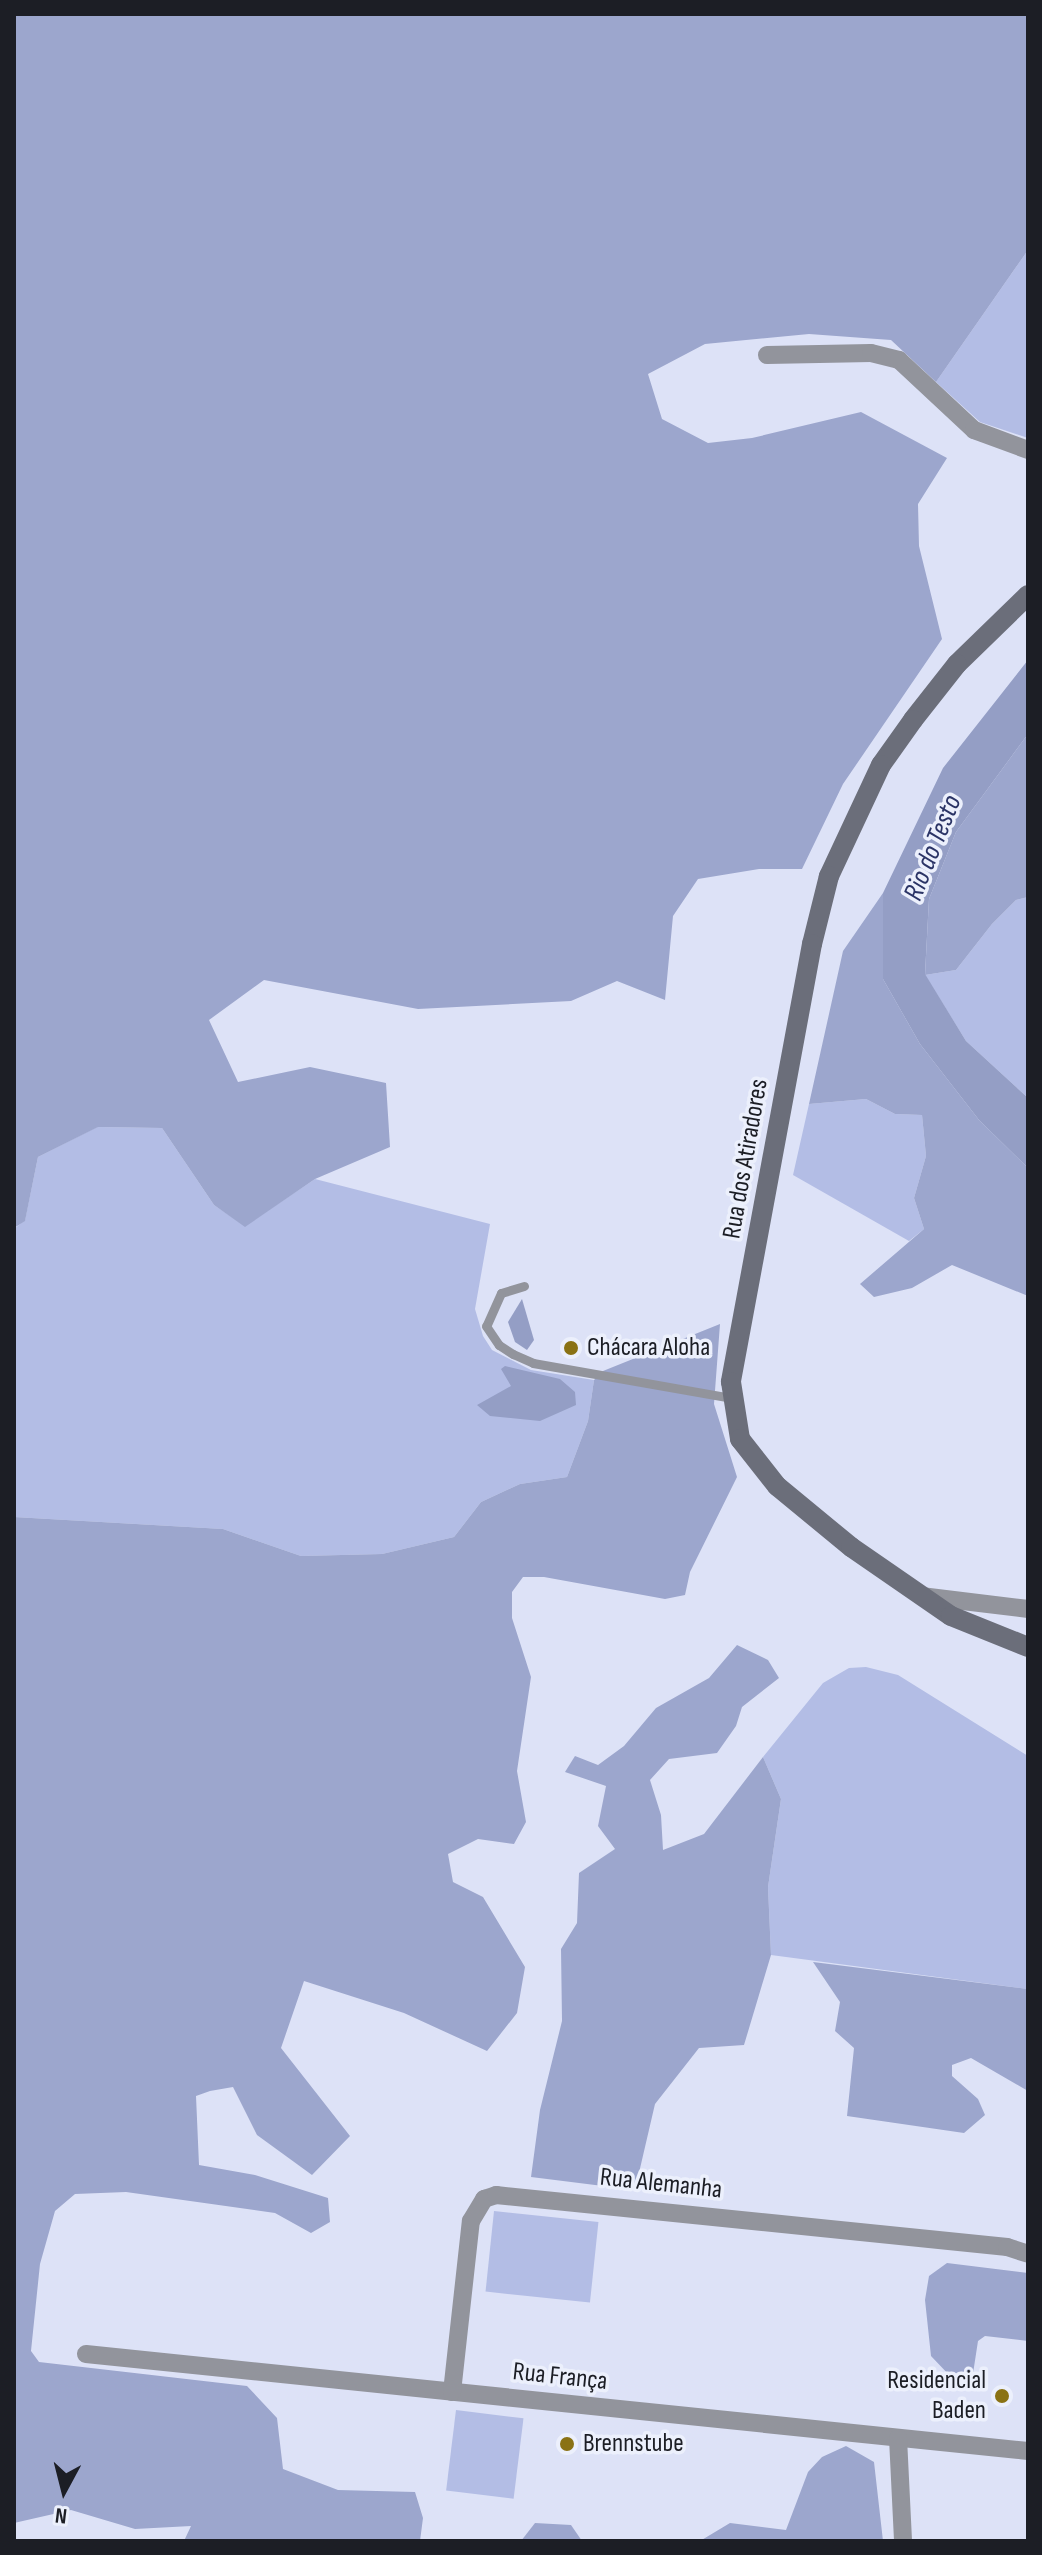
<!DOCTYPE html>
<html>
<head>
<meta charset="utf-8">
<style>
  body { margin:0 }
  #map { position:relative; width:1042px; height:2555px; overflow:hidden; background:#dde2f7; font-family:"Sofia Sans Condensed",sans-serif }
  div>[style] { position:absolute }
  .green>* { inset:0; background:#b3bde5; transform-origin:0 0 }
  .forest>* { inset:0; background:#9ca6cd }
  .water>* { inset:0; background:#949ec5 }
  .lane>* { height:9px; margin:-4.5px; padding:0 4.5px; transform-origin:4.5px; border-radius:4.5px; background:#92949c }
  .street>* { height:18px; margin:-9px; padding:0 9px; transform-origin:9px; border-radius:9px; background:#92949c }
  .secondary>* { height:20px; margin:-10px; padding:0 10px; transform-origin:10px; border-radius:10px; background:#6b6e7a }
  .dots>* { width:22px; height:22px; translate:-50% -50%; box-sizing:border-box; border:4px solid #ecf0fc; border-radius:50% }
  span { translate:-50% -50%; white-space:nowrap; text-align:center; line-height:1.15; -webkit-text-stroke:7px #ecf0fc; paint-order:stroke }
  .street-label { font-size:26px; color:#1c1e25 }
  .poi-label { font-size:26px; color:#1c1e25 }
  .left { translate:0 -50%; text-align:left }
  .right { translate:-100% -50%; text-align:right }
  .water-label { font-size:28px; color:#2b3466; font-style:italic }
  .frame { position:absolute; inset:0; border:16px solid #1c1e25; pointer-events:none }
  .north { position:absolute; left:24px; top:2451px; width:80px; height:80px; -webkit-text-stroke:6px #ecf0fc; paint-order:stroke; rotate:187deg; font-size:22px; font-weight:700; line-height:32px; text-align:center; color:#1c1e25 }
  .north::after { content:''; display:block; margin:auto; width:28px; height:36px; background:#1c1e25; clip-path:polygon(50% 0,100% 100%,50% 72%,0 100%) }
</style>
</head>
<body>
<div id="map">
  <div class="green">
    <i style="clip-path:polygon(1028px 250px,1028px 438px,980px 422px,936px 382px)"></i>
    <i style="clip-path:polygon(1028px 897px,1028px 1098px,966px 1041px,925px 975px,956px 970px,992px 924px,1016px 900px)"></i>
    <i style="clip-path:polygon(866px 1099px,895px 1114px,922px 1115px,926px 1156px,914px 1198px,924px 1229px,909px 1241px,793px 1175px,809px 1104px)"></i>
    <i style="clip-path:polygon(97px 1127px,162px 1128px,214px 1205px,245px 1226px,315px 1179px,490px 1224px,475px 1309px,483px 1336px,492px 1350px,531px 1370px,594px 1380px,588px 1421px,567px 1477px,520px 1484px,481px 1502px,454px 1537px,382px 1554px,301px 1556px,223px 1529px,14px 1517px,14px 1229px,25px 1220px,38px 1157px)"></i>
    <i style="clip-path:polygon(866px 1667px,898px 1675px,1028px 1756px,1028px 1989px,771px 1955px,768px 1887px,781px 1799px,763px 1757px,823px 1683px,849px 1668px)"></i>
    <i style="left:494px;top:2211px;width:105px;height:81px;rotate:6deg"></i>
    <i style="left:456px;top:2410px;width:68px;height:81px;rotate:7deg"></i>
  </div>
  <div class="forest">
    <i style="clip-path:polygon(14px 14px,1028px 14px,1028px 250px,936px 382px,891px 340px,809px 334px,705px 344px,648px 374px,662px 419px,708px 443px,752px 438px,861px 412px,947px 458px,918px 504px,919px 546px,942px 639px,843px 784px,802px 869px,759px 869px,698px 879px,673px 916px,665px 1000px,617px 981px,571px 1001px,418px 1009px,264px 980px,209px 1020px,238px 1082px,310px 1067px,386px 1083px,390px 1147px,315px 1179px,245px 1227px,214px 1205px,162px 1128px,98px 1127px,38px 1157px,25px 1221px,14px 1228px)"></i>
    <i style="clip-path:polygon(1028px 734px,1028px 897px,1016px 900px,992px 924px,956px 970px,925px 975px,929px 899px,956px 832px)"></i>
    <i style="clip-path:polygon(883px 893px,883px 979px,920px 1044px,979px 1120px,1028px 1168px,1028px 1296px,952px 1265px,912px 1288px,874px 1297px,860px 1284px,924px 1229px,914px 1198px,926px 1156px,922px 1115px,895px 1114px,866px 1099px,809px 1104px,843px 951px)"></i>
    <i style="clip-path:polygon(720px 1324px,714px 1404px,737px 1477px,690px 1572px,685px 1595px,665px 1599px,544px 1577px,523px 1577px,512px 1592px,512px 1618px,531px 1677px,517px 1771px,526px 1822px,514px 1844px,478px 1839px,448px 1854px,453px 1882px,483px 1897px,525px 1967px,517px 2013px,487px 2051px,404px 2013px,304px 1981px,281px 2048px,350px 2136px,312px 2175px,257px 2135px,233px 2087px,210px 2091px,196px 2096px,199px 2165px,255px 2175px,328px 2198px,330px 2222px,311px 2233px,275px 2213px,126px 2192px,75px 2194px,55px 2211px,40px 2264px,31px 2351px,39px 2362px,247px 2386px,277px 2418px,283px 2469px,338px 2490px,415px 2492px,423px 2518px,420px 2541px,184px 2541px,191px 2526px,135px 2529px,71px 2510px,14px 2523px,14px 1517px,223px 1529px,301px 1556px,382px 1554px,454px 1537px,481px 1502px,520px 1484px,567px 1477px,588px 1421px,594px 1380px,603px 1371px)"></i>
    <i style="clip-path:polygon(737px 1645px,768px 1660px,779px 1678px,742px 1707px,736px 1726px,717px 1753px,669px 1759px,650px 1780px,661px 1815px,663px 1850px,704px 1834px,763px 1757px,781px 1799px,768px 1887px,771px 1955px,744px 2045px,699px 2048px,655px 2104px,635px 2190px,531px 2177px,540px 2110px,562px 2021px,561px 1949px,577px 1923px,579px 1873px,615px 1849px,598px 1826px,606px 1786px,565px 1772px,575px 1756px,598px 1765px,624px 1746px,656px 1708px,709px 1678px)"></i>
    <i style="clip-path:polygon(813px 1962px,1028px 1989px,1028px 2091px,971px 2058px,952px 2065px,952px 2076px,978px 2099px,985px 2115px,964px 2133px,847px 2116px,854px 2048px,835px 2031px,840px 2002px)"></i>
    <i style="clip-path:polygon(947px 2263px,1028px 2273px,1028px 2341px,985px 2336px,978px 2341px,972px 2380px,951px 2377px,931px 2356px,925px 2300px,929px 2276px)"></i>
    <i style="clip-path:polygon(846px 2446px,874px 2462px,883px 2541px,700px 2541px,730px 2523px,786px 2530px,808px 2472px,822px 2457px)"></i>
    <i style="clip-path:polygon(535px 2523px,571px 2525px,582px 2541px,521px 2541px)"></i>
  </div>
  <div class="water">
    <i style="clip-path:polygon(1028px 660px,1028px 734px,956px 832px,929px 899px,925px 974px,966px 1041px,1028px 1098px,1028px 1168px,979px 1120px,920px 1044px,883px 979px,883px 893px,943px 768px)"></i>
    <i style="clip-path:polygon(522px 1299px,534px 1340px,527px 1350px,515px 1342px,508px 1322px)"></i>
    <i style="clip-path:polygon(505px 1366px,560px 1379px,575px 1392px,576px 1405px,540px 1421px,490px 1416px,477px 1405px,511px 1386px,501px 1369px)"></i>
  </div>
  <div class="lane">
    <i style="left:524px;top:1286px;width:24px;rotate:163deg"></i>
    <i style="left:501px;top:1293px;width:36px;rotate:114deg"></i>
    <i style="left:486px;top:1326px;width:23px;rotate:56deg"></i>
    <i style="left:499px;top:1345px;width:17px;rotate:33deg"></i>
    <i style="left:513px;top:1354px;width:22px;rotate:24deg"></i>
    <i style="left:533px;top:1363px;width:201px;rotate:10deg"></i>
  </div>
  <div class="street">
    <i style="left:767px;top:355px;width:104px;rotate:-1.1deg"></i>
    <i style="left:871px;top:353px;width:29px;rotate:14deg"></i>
    <i style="left:899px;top:360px;width:103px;rotate:43deg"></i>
    <i style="left:974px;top:430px;width:58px;rotate:20.3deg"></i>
    <i style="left:921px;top:1596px;width:108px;rotate:6.9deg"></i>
    <i style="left:86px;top:2354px;width:947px;rotate:5.88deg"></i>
    <i style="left:452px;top:2392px;width:172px;rotate:-83.7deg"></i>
    <i style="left:471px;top:2221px;width:26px;rotate:-59deg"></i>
    <i style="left:484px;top:2199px;width:13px;rotate:-18deg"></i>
    <i style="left:496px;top:2195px;width:514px;rotate:5.81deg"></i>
    <i style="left:1007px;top:2247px;width:22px;rotate:18deg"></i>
    <i style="left:898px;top:2438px;width:103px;rotate:87.2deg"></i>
  </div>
  <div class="secondary">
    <i style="left:1028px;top:595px;width:99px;rotate:135.8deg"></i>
    <i style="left:957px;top:664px;width:71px;rotate:128.2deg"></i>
    <i style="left:913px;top:720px;width:55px;rotate:125.4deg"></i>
    <i style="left:881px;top:765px;width:123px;rotate:115.1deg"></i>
    <i style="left:829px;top:876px;width:70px;rotate:104deg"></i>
    <i style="left:812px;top:944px;width:445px;rotate:100.5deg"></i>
    <i style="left:731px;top:1382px;width:58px;rotate:81deg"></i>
    <i style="left:740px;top:1439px;width:60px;rotate:51.8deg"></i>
    <i style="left:777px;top:1486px;width:96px;rotate:39.5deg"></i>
    <i style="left:851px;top:1547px;width:121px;rotate:34.6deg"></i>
    <i style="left:951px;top:1616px;width:83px;rotate:21.9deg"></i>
  </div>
  <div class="dots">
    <i style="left:571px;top:1348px;background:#8a7214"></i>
    <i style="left:1002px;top:2396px;background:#8a7214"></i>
    <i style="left:567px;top:2444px;background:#8a7214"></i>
  </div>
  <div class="street-label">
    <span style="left:746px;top:1159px;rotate:-80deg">Rua dos Atiradores</span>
    <span style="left:661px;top:2184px;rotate:6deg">Rua Alemanha</span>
    <span style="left:560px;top:2377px;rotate:6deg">Rua França</span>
  </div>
  <div class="poi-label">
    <span class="left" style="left:587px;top:1348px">Chácara Aloha</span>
    <span class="right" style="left:986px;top:2396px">Residencial<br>Baden</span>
    <span class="left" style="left:583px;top:2444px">Brennstube</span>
  </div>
  <div class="water-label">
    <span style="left:933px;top:848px;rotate:-68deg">Rio do Testo</span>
  </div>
  <div class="frame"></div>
  <div class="north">N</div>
</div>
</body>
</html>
